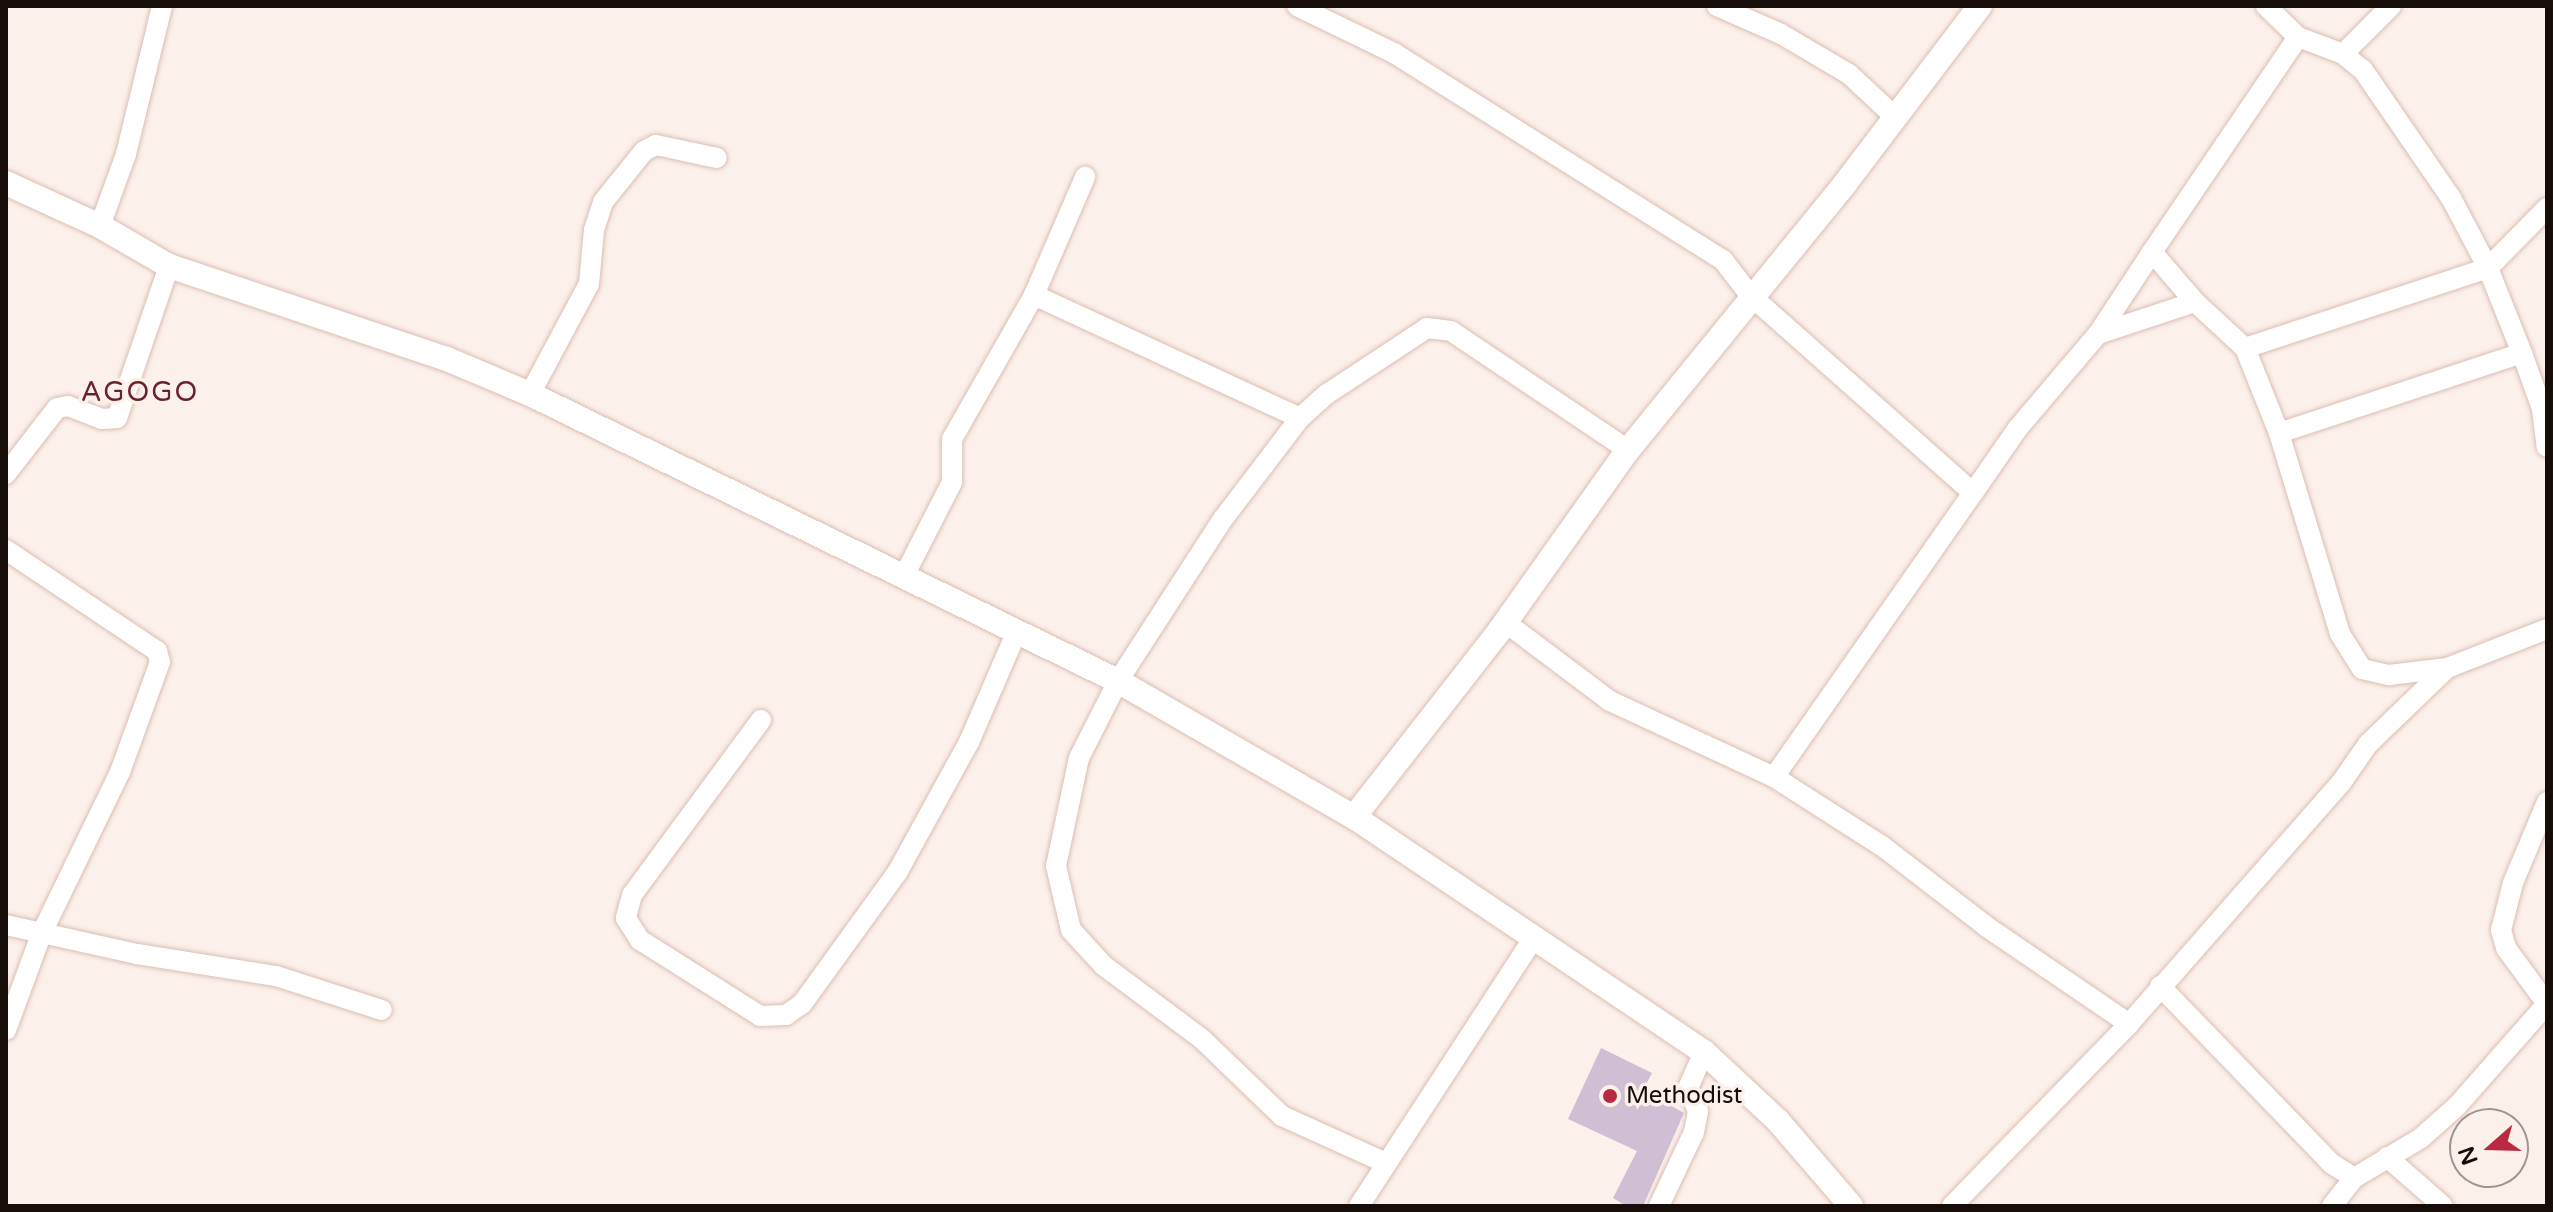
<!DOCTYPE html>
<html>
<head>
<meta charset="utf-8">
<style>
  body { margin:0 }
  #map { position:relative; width:2553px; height:1212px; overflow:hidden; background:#fcf0eb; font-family:"Varela Round",sans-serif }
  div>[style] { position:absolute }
  .building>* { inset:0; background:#d0bed4 }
  .roads { filter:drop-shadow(0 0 2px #dabfb2) drop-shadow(0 0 2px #dabfb2) }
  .minor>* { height:20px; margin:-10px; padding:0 10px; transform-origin:10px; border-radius:10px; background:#fff }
  .tertiary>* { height:24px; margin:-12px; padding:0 12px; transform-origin:12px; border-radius:12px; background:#fff }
  .dots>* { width:22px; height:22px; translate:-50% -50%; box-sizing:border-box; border:4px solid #fcf0eb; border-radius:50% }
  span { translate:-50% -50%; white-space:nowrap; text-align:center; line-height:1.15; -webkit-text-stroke:7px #fcf0eb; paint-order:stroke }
  .poi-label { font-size:24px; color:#160d09 }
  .left { translate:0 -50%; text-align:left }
  .quarter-label { font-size:28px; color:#68232a; letter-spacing:2px }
  .frame { position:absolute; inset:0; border:8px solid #160d09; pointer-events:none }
  .north { position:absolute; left:2449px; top:1108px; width:80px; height:80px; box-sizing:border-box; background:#fcf0eb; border:2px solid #a09591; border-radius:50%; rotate:250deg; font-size:22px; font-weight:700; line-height:32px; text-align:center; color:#160d09 }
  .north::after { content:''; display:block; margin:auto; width:28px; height:36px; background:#ba2942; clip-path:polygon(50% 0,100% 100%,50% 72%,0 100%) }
</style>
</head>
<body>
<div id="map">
  <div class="building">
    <i style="clip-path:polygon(1601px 1048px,1652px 1073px,1643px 1090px,1684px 1113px,1643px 1206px,1626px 1206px,1613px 1198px,1637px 1151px,1568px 1119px)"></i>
  </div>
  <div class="roads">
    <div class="minor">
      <i style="left:1297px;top:6px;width:108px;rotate:25.9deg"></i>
      <i style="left:1394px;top:53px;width:389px;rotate:32.2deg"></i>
      <i style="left:1723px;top:260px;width:44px;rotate:52.4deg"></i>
      <i style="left:1750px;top:295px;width:298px;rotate:41.6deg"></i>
      <i style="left:1973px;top:493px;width:79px;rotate:-55.3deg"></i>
      <i style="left:2018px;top:428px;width:123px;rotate:-49.6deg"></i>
      <i style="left:2098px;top:334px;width:98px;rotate:-56.6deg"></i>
      <i style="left:2152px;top:252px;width:66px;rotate:49.3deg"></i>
      <i style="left:2195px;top:302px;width:68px;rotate:42.6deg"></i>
      <i style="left:2245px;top:348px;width:92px;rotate:68.2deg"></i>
      <i style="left:2279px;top:433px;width:210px;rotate:73.1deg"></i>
      <i style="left:2340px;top:634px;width:41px;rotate:57.8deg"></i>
      <i style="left:2362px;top:669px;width:28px;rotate:13deg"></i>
      <i style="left:2389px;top:675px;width:58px;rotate:-6.9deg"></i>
      <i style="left:2447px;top:668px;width:107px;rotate:-21.3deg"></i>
      <i style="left:1717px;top:6px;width:70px;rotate:23.6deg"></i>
      <i style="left:1781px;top:34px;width:79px;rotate:30.5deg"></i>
      <i style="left:1849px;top:74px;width:64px;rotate:43.1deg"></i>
      <i style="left:2266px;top:6px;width:45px;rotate:44.1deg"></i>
      <i style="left:2298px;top:37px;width:48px;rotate:20.7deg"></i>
      <i style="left:2343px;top:54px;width:26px;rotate:39deg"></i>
      <i style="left:2363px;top:70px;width:155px;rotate:55.5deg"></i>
      <i style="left:2451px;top:198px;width:79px;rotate:62.1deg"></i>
      <i style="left:2488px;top:268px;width:92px;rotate:68.2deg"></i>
      <i style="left:2522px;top:353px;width:59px;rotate:70.3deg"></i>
      <i style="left:2542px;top:409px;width:38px;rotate:83deg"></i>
      <i style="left:2343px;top:54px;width:68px;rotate:-45deg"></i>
      <i style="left:100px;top:226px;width:77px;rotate:-70.1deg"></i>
      <i style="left:126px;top:154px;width:152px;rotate:-76.3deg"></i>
      <i style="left:2152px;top:252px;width:260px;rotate:-55.8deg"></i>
      <i style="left:1034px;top:295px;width:293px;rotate:24.8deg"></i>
      <i style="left:2098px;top:334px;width:102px;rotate:-18.3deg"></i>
      <i style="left:2245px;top:348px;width:256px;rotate:-18.2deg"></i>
      <i style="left:2488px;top:268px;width:84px;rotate:-45.5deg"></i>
      <i style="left:530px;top:394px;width:125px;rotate:-61.8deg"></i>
      <i style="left:589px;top:284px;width:54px;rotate:-84.7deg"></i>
      <i style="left:594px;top:230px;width:29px;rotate:-72deg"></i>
      <i style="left:603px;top:202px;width:65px;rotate:-51.2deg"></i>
      <i style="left:644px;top:151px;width:13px;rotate:-27deg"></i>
      <i style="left:656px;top:145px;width:62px;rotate:12deg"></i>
      <i style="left:2279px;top:433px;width:256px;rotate:-18.2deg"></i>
      <i style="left:6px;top:474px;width:83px;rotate:-52.3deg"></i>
      <i style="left:57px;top:408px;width:11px;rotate:-10deg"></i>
      <i style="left:68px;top:406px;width:36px;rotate:21deg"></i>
      <i style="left:102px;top:419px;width:15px;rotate:-4deg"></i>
      <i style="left:117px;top:418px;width:161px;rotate:-71.1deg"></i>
      <i style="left:6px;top:550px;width:182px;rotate:33.8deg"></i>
      <i style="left:157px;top:651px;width:11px;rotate:75deg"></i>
      <i style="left:160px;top:662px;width:117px;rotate:110deg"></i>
      <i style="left:120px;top:772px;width:181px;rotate:115.9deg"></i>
      <i style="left:41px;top:935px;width:101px;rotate:110.2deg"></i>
      <i style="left:904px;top:576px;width:106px;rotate:-62.9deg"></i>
      <i style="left:952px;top:482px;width:43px;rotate:-90deg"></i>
      <i style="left:952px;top:439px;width:166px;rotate:-60.3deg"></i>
      <i style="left:1034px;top:295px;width:129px;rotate:-66.6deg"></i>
      <i style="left:1505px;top:622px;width:131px;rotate:37deg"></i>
      <i style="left:1610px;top:701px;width:181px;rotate:24.9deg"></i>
      <i style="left:1774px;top:777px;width:128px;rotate:32.6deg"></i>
      <i style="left:1882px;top:846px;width:133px;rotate:37.6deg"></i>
      <i style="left:1987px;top:927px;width:172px;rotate:34.3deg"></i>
      <i style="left:761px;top:720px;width:217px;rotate:126.4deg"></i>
      <i style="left:632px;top:895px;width:24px;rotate:105deg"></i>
      <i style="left:626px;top:918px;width:26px;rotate:58deg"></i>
      <i style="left:640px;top:940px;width:142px;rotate:32.3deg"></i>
      <i style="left:760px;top:1016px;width:26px;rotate:-2deg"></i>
      <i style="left:786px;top:1015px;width:19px;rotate:-35deg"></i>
      <i style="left:802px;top:1004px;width:162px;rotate:-54.1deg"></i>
      <i style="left:897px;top:873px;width:149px;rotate:-61.2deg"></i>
      <i style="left:969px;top:742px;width:121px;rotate:-66.6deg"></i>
      <i style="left:1774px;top:777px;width:347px;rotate:-55deg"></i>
      <i style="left:2547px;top:802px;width:88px;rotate:112.8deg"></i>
      <i style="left:2513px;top:883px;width:49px;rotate:104.3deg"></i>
      <i style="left:2501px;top:930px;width:19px;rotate:74deg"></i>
      <i style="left:2506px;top:948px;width:69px;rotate:53.8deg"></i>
      <i style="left:6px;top:925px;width:134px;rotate:12.5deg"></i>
      <i style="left:137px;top:954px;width:141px;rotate:9deg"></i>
      <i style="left:276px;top:976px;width:111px;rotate:17.8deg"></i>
      <i style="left:2160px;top:986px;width:248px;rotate:46deg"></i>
      <i style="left:2332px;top:1164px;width:26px;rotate:32deg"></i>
      <i style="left:2354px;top:1178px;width:78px;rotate:-30.8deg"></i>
      <i style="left:2421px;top:1138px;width:48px;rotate:-41.6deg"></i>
      <i style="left:2457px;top:1106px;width:136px;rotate:-48.6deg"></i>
      <i style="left:2387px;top:1157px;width:74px;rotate:41.2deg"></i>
      <i style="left:1386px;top:1163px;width:114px;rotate:-155.7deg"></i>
      <i style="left:1282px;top:1116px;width:111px;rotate:-136.1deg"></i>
      <i style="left:1202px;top:1039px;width:122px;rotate:-143.3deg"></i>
      <i style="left:1104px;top:966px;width:49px;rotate:-132.5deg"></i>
      <i style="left:1071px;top:930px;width:66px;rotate:-103.2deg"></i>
      <i style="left:1056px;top:866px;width:110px;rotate:-78deg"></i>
      <i style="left:1079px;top:758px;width:86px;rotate:-63.1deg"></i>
      <i style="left:1118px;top:681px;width:193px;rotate:-57.1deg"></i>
      <i style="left:1223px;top:519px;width:127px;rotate:-52.7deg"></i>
      <i style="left:1300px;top:418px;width:36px;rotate:-42deg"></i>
      <i style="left:1327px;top:394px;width:120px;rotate:-33.4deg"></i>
      <i style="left:1427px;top:328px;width:24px;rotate:7deg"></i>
      <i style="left:1451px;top:331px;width:213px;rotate:33.9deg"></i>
      <i style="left:1359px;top:1206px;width:320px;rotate:-56.9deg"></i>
      <i style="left:1659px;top:1206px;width:82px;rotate:-64.7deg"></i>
      <i style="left:1694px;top:1132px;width:21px;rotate:-79deg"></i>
      <i style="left:1698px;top:1111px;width:25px;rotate:-113deg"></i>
      <i style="left:1688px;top:1088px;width:39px;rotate:-66deg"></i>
      <i style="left:1952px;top:1206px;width:254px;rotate:-45.8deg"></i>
      <i style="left:2129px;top:1024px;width:321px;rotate:-48.7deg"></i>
      <i style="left:2341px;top:783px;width:47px;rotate:-55.3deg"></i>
      <i style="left:2368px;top:744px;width:110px;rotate:-43.9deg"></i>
      <i style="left:2332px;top:1206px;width:36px;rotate:-52deg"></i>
    </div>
    <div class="tertiary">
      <i style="left:6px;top:183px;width:103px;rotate:24.6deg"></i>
      <i style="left:100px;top:226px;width:80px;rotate:30.1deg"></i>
      <i style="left:169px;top:266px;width:293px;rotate:18.5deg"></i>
      <i style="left:447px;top:359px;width:90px;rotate:22.9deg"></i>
      <i style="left:530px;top:394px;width:654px;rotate:26.02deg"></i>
      <i style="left:1118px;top:681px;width:272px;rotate:30deg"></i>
      <i style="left:1354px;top:817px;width:422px;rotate:33.9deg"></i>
      <i style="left:1704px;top:1052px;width:101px;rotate:43deg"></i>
      <i style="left:1778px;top:1121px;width:112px;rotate:49.3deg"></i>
      <i style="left:1354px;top:817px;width:237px;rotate:-52deg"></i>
      <i style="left:1500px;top:630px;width:221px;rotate:-54.6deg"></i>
      <i style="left:1628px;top:450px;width:342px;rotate:-50.8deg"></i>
      <i style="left:1844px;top:185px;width:225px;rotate:-52.8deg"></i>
    </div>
  </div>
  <div class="dots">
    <i style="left:1610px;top:1096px;background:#ba2942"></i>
  </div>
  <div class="poi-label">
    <span class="left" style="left:1626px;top:1096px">Methodist</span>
  </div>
  <div class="quarter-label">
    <span style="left:140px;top:392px">AGOGO</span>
  </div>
  <div class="frame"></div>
  <div class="north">N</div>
</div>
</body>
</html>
